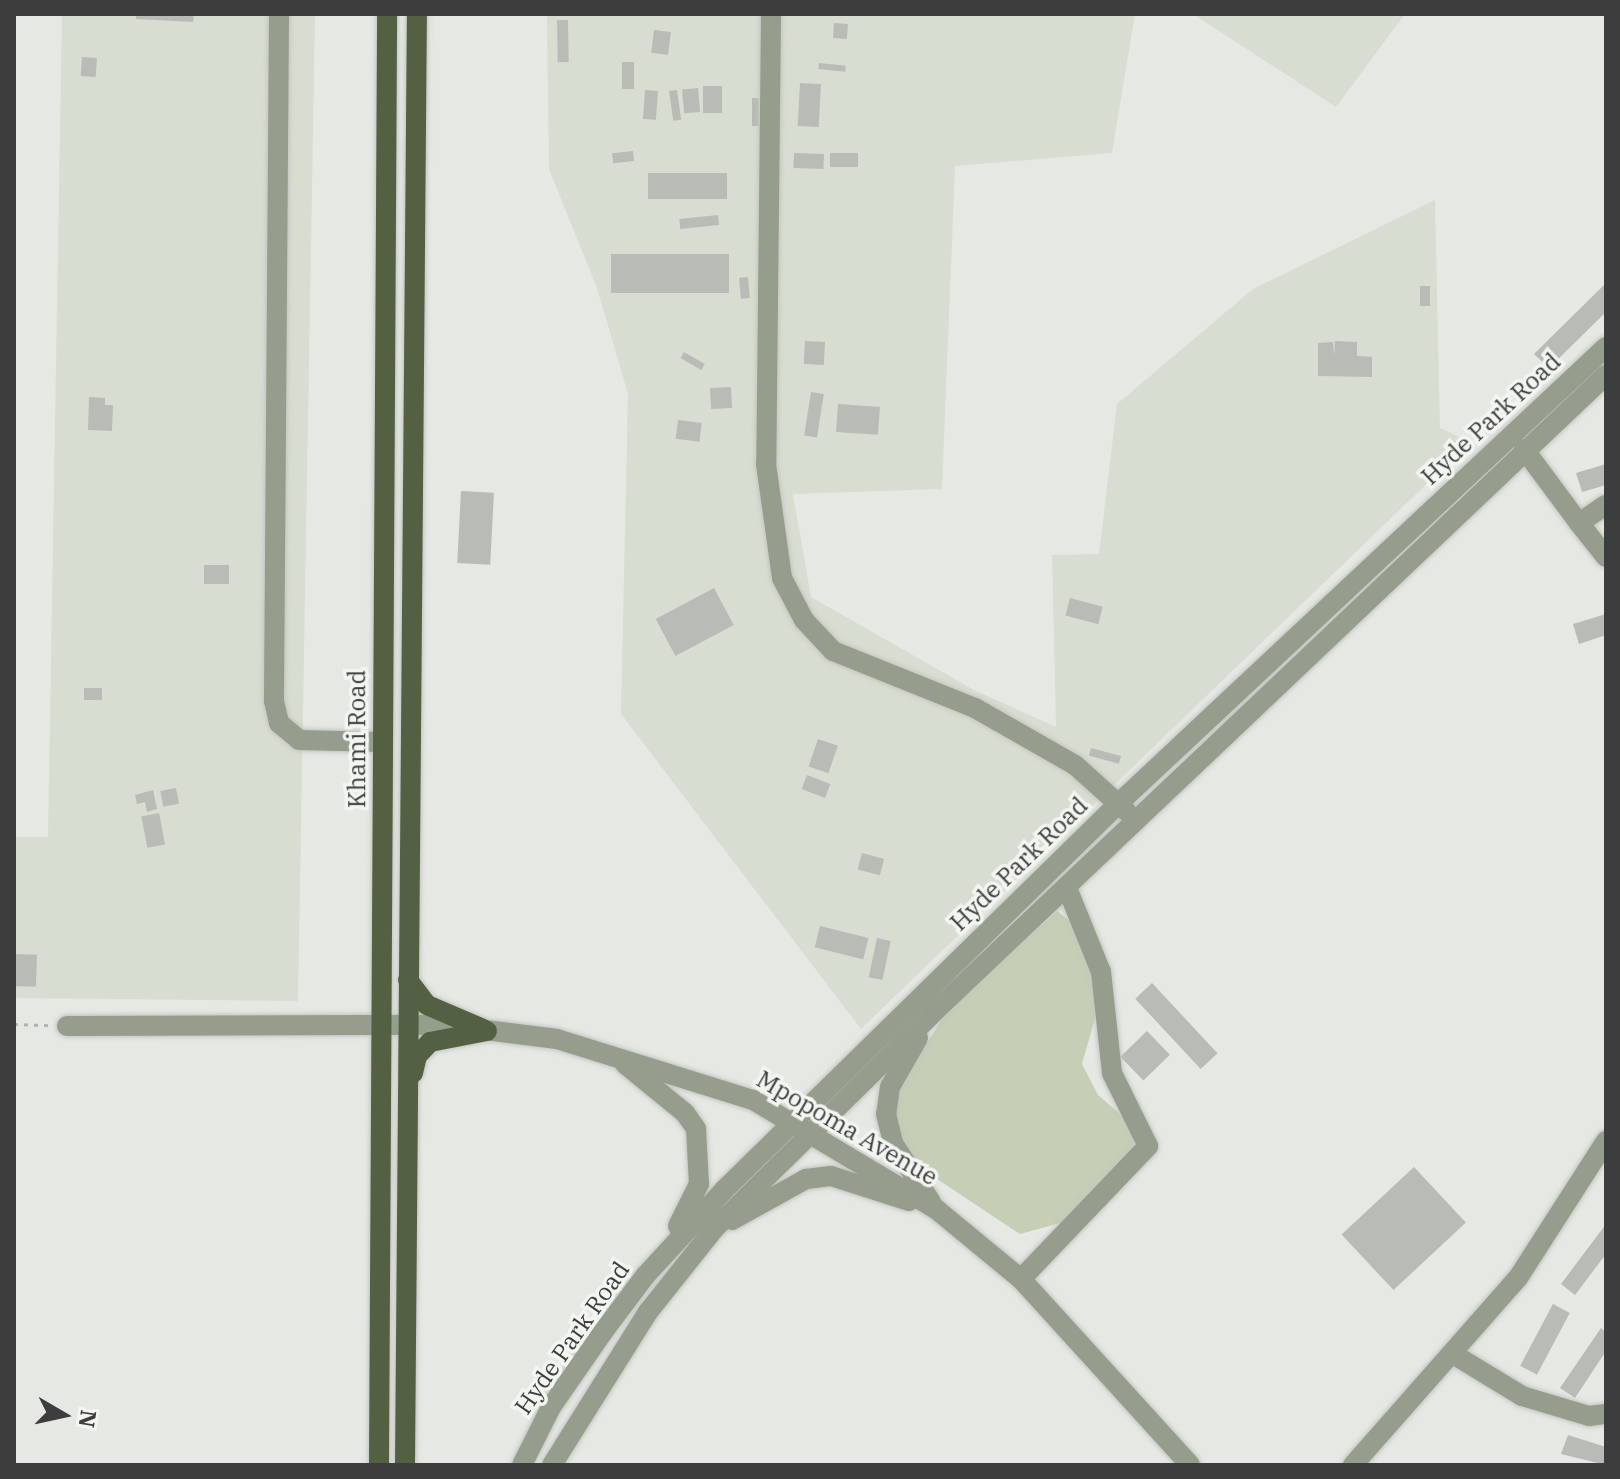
<!DOCTYPE html>
<html>
<head>
<meta charset="utf-8">
<style>
  body { margin:0 }
  #map { position:relative; width:1620px; height:1479px; overflow:hidden; background:#e6e8e4; font-family:"IBM Plex Serif",serif }
  div>[style] { position:absolute }
  .built>* { inset:0; background:#d8ddd2 }
  .green>* { inset:0; background:#c4cfb5 }
  .building>* { inset:0; background:#b9bbb7; transform-origin:0 0 }
  .path>* { height:3px; margin-top:-1.5px; transform-origin:0; background:repeating-linear-gradient(90deg,#b2b3b0 0 4px,transparent 0 10px) }
  .roads { filter:drop-shadow(0 0 2px #c4c6c2) drop-shadow(0 0 2px #c4c6c2) }
  .minor>* { height:20px; margin:-10px; padding:0 10px; transform-origin:10px; border-radius:10px; background:#959d8c }
  .major>* { height:20px; margin:-10px; padding:0 10px; transform-origin:10px; border-radius:10px; background:#536042 }
  span { translate:-50% -50%; white-space:nowrap; text-align:center; line-height:1.15; -webkit-text-stroke:7px #f3f5f1; paint-order:stroke }
  .street-label { font-size:24px; color:#3c3d3c }
  .frame { position:absolute; inset:0; border:16px solid #3c3d3c; pointer-events:none }
  .north { position:absolute; left:24px; top:1375px; width:80px; height:80px; -webkit-text-stroke:6px #f3f5f1; paint-order:stroke; rotate:99deg; font-size:22px; font-weight:700; line-height:32px; text-align:center; color:#3c3d3c }
  .north::after { content:''; display:block; margin:auto; width:28px; height:36px; background:#3c3d3c; clip-path:polygon(50% 0,100% 100%,50% 72%,0 100%) }
</style>
</head>
<body>
<div id="map">
  <div class="built">
    <i style="clip-path:polygon(62px 14px,315px 14px,298px 1001px,14px 998px,14px 837px,48px 837px)"></i>
    <i style="clip-path:polygon(547px 14px,1135px 14px,1112px 153px,955px 166px,942px 489px,793px 494px,811px 597px,974px 690px,1056px 727px,1052px 555px,1099px 554px,1117px 404px,1253px 289px,1435px 200px,1440px 428px,1470px 442px,861px 1029px,621px 714px,628px 394px,597px 288px,549px 169px)"></i>
    <i style="clip-path:polygon(1193px 14px,1405px 14px,1336px 107px)"></i>
  </div>
  <div class="green">
    <i style="clip-path:polygon(1057px 911px,1075px 925px,1089px 955px,1097px 1011px,1082px 1064px,1098px 1095px,1135px 1127px,1133px 1151px,1064px 1222px,1020px 1234px,919px 1167px,899px 1144px,893px 1118px,897px 1090px,949px 1008px)"></i>
  </div>
  <div class="building">
    <i style="clip-path:polygon(136px 14px,194px 14px,193px 22px,136px 19px)"></i>
    <i style="left:568px;top:20px;width:42px;height:11px;rotate:89deg"></i>
    <i style="left:834px;top:23px;width:14px;height:15px;rotate:4deg"></i>
    <i style="left:654px;top:30px;width:17px;height:23px;rotate:7deg"></i>
    <i style="left:82px;top:57px;width:15px;height:19px;rotate:4deg"></i>
    <i style="left:622px;top:62px;width:12px;height:27px"></i>
    <i style="left:819px;top:63px;width:27px;height:6px;rotate:6deg"></i>
    <i style="left:800px;top:83px;width:21px;height:43px;rotate:3deg"></i>
    <i style="left:703px;top:86px;width:19px;height:27px"></i>
    <i style="left:698px;top:88px;width:24px;height:16px;rotate:85deg"></i>
    <i style="left:645px;top:90px;width:13px;height:29px;rotate:4deg"></i>
    <i style="left:677px;top:90px;width:30px;height:8px;rotate:82deg"></i>
    <i style="left:752px;top:98px;width:7px;height:28px"></i>
    <i style="left:633px;top:151px;width:10px;height:21px;rotate:84deg"></i>
    <i style="left:794px;top:153px;width:30px;height:15px;rotate:2deg"></i>
    <i style="left:858px;top:153px;width:14px;height:28px;rotate:90deg"></i>
    <i style="left:648px;top:173px;width:79px;height:26px"></i>
    <i style="left:718px;top:215px;width:10px;height:39px;rotate:84deg"></i>
    <i style="left:611px;top:254px;width:118px;height:39px"></i>
    <i style="left:748px;top:277px;width:21px;height:9px;rotate:85deg"></i>
    <i style="clip-path:polygon(1606px 283px,1606px 312px,1549px 368px,1534px 354px)"></i>
    <i style="left:1430px;top:286px;width:20px;height:10px;rotate:90deg"></i>
    <i style="left:805px;top:341px;width:20px;height:23px;rotate:3deg"></i>
    <i style="clip-path:polygon(1335px 341px,1357px 342px,1357px 356px,1372px 357px,1372px 377px,1318px 376px,1318px 343px,1333px 342px,1334px 356px)"></i>
    <i style="left:684px;top:352px;width:24px;height:7px;rotate:30deg"></i>
    <i style="left:731px;top:387px;width:21px;height:21px;rotate:87deg"></i>
    <i style="left:811px;top:392px;width:13px;height:44px;rotate:9deg"></i>
    <i style="clip-path:polygon(89px 397px,105px 398px,105px 405px,113px 405px,112px 431px,88px 430px)"></i>
    <i style="left:838px;top:404px;width:42px;height:28px;rotate:4deg"></i>
    <i style="left:678px;top:420px;width:24px;height:19px;rotate:7deg"></i>
    <i style="clip-path:polygon(1606px 464px,1606px 485px,1582px 492px,1576px 473px)"></i>
    <i style="left:461px;top:491px;width:33px;height:72px;rotate:3deg"></i>
    <i style="left:204px;top:565px;width:25px;height:19px"></i>
    <i style="left:714px;top:588px;width:42px;height:66px;rotate:62deg"></i>
    <i style="left:1070px;top:598px;width:34px;height:18px;rotate:15deg"></i>
    <i style="clip-path:polygon(1606px 614px,1606px 635px,1579px 644px,1573px 624px)"></i>
    <i style="left:84px;top:688px;width:18px;height:12px"></i>
    <i style="left:818px;top:739px;width:21px;height:29px;rotate:19deg"></i>
    <i style="left:1091px;top:748px;width:31px;height:8px;rotate:15deg"></i>
    <i style="left:807px;top:775px;width:25px;height:15px;rotate:21deg"></i>
    <i style="left:176px;top:788px;width:16px;height:16px;rotate:79deg"></i>
    <i style="clip-path:polygon(153px 790px,157px 809px,147px 812px,145px 802px,137px 804px,135px 795px)"></i>
    <i style="left:159px;top:813px;width:32px;height:18px;rotate:79deg"></i>
    <i style="left:862px;top:853px;width:23px;height:17px;rotate:15deg"></i>
    <i style="left:820px;top:926px;width:50px;height:22px;rotate:14deg"></i>
    <i style="left:877px;top:938px;width:14px;height:40px;rotate:12deg"></i>
    <i style="left:14px;top:954px;width:23px;height:32px;rotate:2deg"></i>
    <i style="left:1152px;top:983px;width:96px;height:23px;rotate:47deg"></i>
    <i style="left:1147px;top:1031px;width:33px;height:37px;rotate:46deg"></i>
    <i style="left:1414px;top:1167px;width:76px;height:99px;rotate:47deg"></i>
    <i style="clip-path:polygon(1606px 1224px,1606px 1254px,1575px 1295px,1561px 1284px)"></i>
    <i style="left:1553px;top:1304px;width:19px;height:70px;rotate:28deg"></i>
    <i style="clip-path:polygon(1601px 1328px,1606px 1332px,1606px 1351px,1575px 1398px,1560px 1388px)"></i>
    <i style="clip-path:polygon(1568px 1435px,1606px 1447px,1606px 1465px,1561px 1454px)"></i>
  </div>
  <div class="path">
    <i style="left:14px;top:1024px;width:36px;rotate:2deg"></i>
  </div>
  <div class="roads">
    <div class="minor">
      <i style="left:279px;top:14px;width:687px;rotate:90.42deg"></i>
      <i style="left:274px;top:701px;width:23px;rotate:77deg"></i>
      <i style="left:279px;top:723px;width:26px;rotate:40deg"></i>
      <i style="left:299px;top:740px;width:84px;rotate:1.4deg"></i>
      <i style="left:771px;top:14px;width:450px;rotate:90.6deg"></i>
      <i style="left:766px;top:464px;width:115px;rotate:82deg"></i>
      <i style="left:782px;top:578px;width:47px;rotate:62.4deg"></i>
      <i style="left:804px;top:620px;width:42px;rotate:46.9deg"></i>
      <i style="left:833px;top:651px;width:153px;rotate:21.9deg"></i>
      <i style="left:975px;top:708px;width:115px;rotate:29.7deg"></i>
      <i style="left:1075px;top:765px;width:69px;rotate:42deg"></i>
      <i style="left:1524px;top:449px;width:92px;rotate:53.4deg"></i>
      <i style="left:1579px;top:523px;width:32px;rotate:-34deg"></i>
      <i style="left:1579px;top:523px;width:43px;rotate:51.5deg"></i>
      <i style="left:67px;top:1026px;width:379px;rotate:-0.2deg"></i>
      <i style="left:446px;top:1025px;width:112px;rotate:7.2deg"></i>
      <i style="left:557px;top:1039px;width:205px;rotate:17.3deg"></i>
      <i style="left:753px;top:1100px;width:213px;rotate:30.8deg"></i>
      <i style="left:936px;top:1209px;width:110px;rotate:39.5deg"></i>
      <i style="left:1021px;top:1279px;width:251px;rotate:47.7deg"></i>
      <i style="left:918px;top:1038px;width:56px;rotate:119.7deg"></i>
      <i style="left:890px;top:1087px;width:27px;rotate:98deg"></i>
      <i style="left:886px;top:1114px;width:30px;rotate:76deg"></i>
      <i style="left:893px;top:1143px;width:70px;rotate:57.2deg"></i>
      <i style="left:625px;top:1064px;width:77px;rotate:39.2deg"></i>
      <i style="left:685px;top:1113px;width:19px;rotate:55deg"></i>
      <i style="left:696px;top:1129px;width:55px;rotate:86.9deg"></i>
      <i style="left:699px;top:1184px;width:47px;rotate:116.6deg"></i>
      <i style="left:732px;top:1220px;width:85px;rotate:-29deg"></i>
      <i style="left:806px;top:1179px;width:25px;rotate:-7deg"></i>
      <i style="left:831px;top:1176px;width:82px;rotate:17.8deg"></i>
      <i style="left:1021px;top:1279px;width:184px;rotate:-46.3deg"></i>
      <i style="left:1148px;top:1146px;width:81px;rotate:-116.3deg"></i>
      <i style="left:1112px;top:1073px;width:102px;rotate:-96.2deg"></i>
      <i style="left:1101px;top:972px;width:91px;rotate:-112deg"></i>
      <i style="left:1453px;top:1354px;width:81px;rotate:31.3deg"></i>
      <i style="left:1522px;top:1396px;width:70px;rotate:16.6deg"></i>
      <i style="left:1589px;top:1416px;width:17px;rotate:-7deg"></i>
      <i style="left:522px;top:1465px;width:65px;rotate:-63.4deg"></i>
      <i style="left:551px;top:1407px;width:91px;rotate:-55.3deg"></i>
      <i style="left:603px;top:1332px;width:70px;rotate:-53.1deg"></i>
      <i style="left:645px;top:1276px;width:117px;rotate:-47.4deg"></i>
      <i style="left:724px;top:1190px;width:553px;rotate:-44.41deg"></i>
      <i style="left:1119px;top:803px;width:667px;rotate:-43.12deg"></i>
      <i style="left:552px;top:1465px;width:181px;rotate:-57.9deg"></i>
      <i style="left:648px;top:1312px;width:106px;rotate:-51.5deg"></i>
      <i style="left:714px;top:1229px;width:310px;rotate:-44.6deg"></i>
      <i style="left:935px;top:1011px;width:925px;rotate:-43.47deg"></i>
      <i style="left:1353px;top:1465px;width:249px;rotate:-48.6deg"></i>
      <i style="left:1518px;top:1278px;width:163px;rotate:-57.3deg"></i>
    </div>
    <div class="major">
      <i style="left:408px;top:980px;width:31px;rotate:53deg"></i>
      <i style="left:427px;top:1005px;width:61px;rotate:23.2deg"></i>
      <i style="left:413px;top:1073px;width:17px;rotate:-77deg"></i>
      <i style="left:417px;top:1056px;width:19px;rotate:-47deg"></i>
      <i style="left:430px;top:1042px;width:58px;rotate:-10.9deg"></i>
      <i style="left:379px;top:1465px;width:1451px;rotate:-89.68deg"></i>
      <i style="left:405px;top:1465px;width:1451px;rotate:-89.53deg"></i>
    </div>
  </div>
  <div class="street-label">
    <span style="left:1491px;top:419px;rotate:-43deg">Hyde Park Road</span>
    <span style="left:357px;top:739px;rotate:-90deg">Khami Road</span>
    <span style="left:1019px;top:864px;rotate:-44deg">Hyde Park Road</span>
    <span style="left:847px;top:1128px;rotate:30deg">Mpopoma Avenue</span>
    <span style="left:572px;top:1338px;rotate:-55deg">Hyde Park Road</span>
  </div>
  <div class="frame"></div>
  <div class="north">N</div>
</div>
</body>
</html>
